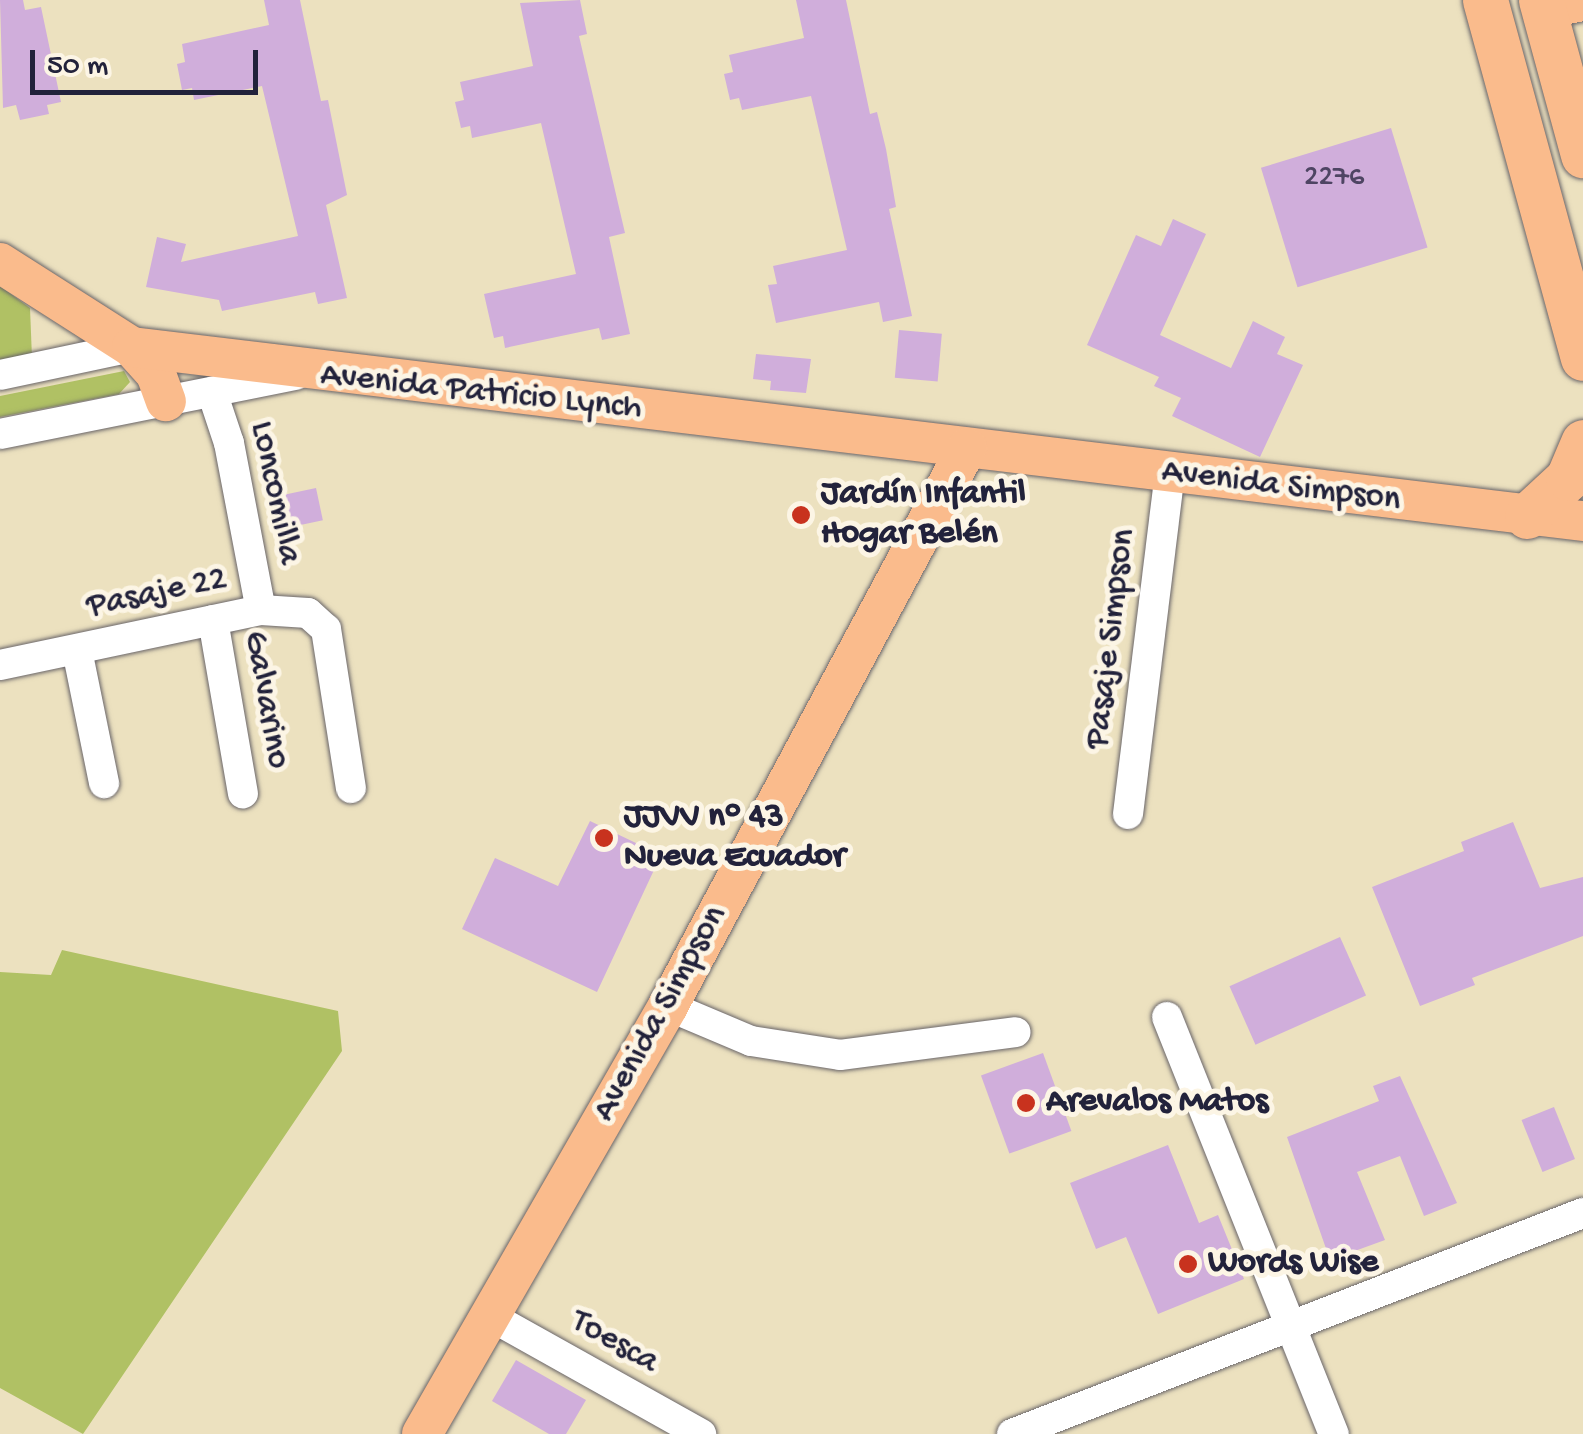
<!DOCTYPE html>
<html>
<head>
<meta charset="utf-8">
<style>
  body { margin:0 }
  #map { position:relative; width:1583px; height:1434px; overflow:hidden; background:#ece1bf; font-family:"Gochi Hand",sans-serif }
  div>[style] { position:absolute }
  .green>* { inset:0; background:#b0c164 }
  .building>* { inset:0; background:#d0aedb; transform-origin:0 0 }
  .roads { filter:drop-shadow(0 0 2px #696569) drop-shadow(0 0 2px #696569) }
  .minor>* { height:30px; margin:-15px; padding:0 15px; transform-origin:15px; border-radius:15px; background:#fff }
  .major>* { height:40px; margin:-20px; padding:0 20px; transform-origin:20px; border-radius:20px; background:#fabb8c }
  .highway>* { height:45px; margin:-22.5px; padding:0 22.5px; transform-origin:22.5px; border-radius:22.5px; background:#fabb8c }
  .dots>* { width:28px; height:28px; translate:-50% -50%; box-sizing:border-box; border:5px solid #fcf5e5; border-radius:50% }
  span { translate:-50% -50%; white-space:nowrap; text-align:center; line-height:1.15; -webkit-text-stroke:10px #fcf5e5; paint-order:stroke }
  .number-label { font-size:30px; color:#4e4563 }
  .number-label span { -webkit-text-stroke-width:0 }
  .street-label { font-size:35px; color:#22223b }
  .poi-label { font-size:35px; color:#22223b; font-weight:700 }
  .left { translate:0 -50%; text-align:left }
  .scale { position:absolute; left:30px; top:50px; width:228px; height:45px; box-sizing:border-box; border:5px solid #22223b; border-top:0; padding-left:12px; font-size:30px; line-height:35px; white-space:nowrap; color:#22223b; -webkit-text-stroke:8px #fcf5e5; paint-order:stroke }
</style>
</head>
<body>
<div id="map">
  <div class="green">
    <i style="clip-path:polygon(0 286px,30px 308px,32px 358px,0 363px)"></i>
    <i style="clip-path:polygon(124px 371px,130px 382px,119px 394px,0 417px,0 396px)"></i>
    <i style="clip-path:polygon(62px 950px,338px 1011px,342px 1051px,83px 1434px,0 1388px,0 972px,51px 975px)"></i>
  </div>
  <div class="building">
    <i style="clip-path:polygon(0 0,23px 0,25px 10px,41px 7px,61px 102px,47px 105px,49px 114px,20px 120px,16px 105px,3px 108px)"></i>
    <i style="clip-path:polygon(264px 0,300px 0,321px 101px,328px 100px,347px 195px,326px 205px,347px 298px,318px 304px,315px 292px,222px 311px,219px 300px,146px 287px,157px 237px,186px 244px,181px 262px,298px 236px,262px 86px,194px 100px,192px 88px,182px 90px,177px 64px,185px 62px,182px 44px,269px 25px)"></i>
    <i style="clip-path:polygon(580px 0,587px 34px,579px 36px,625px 233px,609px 237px,630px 334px,602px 340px,599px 328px,505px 348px,503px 336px,494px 338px,484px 294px,576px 274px,541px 123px,472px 138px,470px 126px,461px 128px,455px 102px,464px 100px,460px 82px,533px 66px,520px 3px)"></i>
    <i style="clip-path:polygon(796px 0,846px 0,870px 114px,877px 112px,886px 149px,896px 207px,889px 209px,912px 316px,883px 322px,879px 302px,776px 323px,768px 285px,777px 284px,773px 266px,847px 250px,811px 96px,742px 110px,739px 98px,730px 100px,724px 74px,733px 72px,729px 55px,804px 38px)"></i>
    <i style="left:1391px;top:128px;width:125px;height:136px;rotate:73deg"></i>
    <i style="clip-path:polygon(1173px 219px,1206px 234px,1160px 335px,1231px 368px,1253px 321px,1285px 337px,1277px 354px,1303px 365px,1260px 457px,1172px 416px,1181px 398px,1154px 386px,1159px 377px,1087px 345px,1136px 235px,1161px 246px)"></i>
    <i style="left:899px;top:330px;width:43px;height:48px;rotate:5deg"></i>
    <i style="clip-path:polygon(756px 354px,811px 359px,806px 393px,770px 390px,771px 381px,753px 379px)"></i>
    <i style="left:316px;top:488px;width:33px;height:47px;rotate:78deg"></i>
    <i style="clip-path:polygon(590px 821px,661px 855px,597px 992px,462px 929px,495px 858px,558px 886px)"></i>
    <i style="clip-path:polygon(1513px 822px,1540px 888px,1583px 877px,1583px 936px,1472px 978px,1475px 985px,1420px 1006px,1372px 887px,1464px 851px,1461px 842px)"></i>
    <i style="left:1340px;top:937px;width:64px;height:121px;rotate:66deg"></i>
    <i style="left:1043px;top:1053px;width:83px;height:66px;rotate:70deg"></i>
    <i style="clip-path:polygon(1400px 1076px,1457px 1203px,1424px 1216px,1400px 1156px,1357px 1172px,1385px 1240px,1330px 1260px,1287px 1137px,1379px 1101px,1373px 1086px)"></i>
    <i style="left:1554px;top:1107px;width:56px;height:35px;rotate:68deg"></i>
    <i style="clip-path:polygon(1168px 1145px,1199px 1223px,1218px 1215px,1244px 1279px,1158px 1314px,1126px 1237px,1096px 1249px,1070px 1183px)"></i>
    <i style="clip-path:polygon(516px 1360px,586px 1400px,566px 1434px,549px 1434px,492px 1401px)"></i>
  </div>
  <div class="roads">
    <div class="minor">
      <i style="left:0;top:375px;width:135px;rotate:-12deg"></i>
      <i style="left:212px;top:392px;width:54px;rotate:71.6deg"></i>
      <i style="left:229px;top:443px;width:170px;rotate:79.2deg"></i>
      <i style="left:0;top:434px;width:302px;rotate:-11.3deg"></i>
      <i style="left:213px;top:620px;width:176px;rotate:80.2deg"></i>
      <i style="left:77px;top:650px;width:136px;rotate:78.5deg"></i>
      <i style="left:0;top:665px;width:267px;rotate:-11.9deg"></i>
      <i style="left:261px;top:610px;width:47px;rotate:3.7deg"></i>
      <i style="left:308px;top:613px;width:24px;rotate:42deg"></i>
      <i style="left:326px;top:629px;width:161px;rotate:81.1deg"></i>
      <i style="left:1128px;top:814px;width:344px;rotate:-83deg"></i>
      <i style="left:668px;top:1006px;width:90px;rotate:22.9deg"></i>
      <i style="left:751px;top:1041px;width:90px;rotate:8.9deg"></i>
      <i style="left:840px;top:1055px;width:177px;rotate:-7.4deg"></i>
      <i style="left:1167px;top:1017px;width:449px;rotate:68.2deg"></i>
      <i style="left:490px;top:1316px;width:242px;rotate:29.2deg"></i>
      <i style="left:1012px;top:1434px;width:612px;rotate:-21.16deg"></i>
    </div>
    <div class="major">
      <i style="left:1543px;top:9px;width:41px;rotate:-11.3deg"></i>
      <i style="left:0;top:263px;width:156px;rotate:32.5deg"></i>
      <i style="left:132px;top:347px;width:36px;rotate:48deg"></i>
      <i style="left:156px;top:374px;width:29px;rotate:70deg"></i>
      <i style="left:132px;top:347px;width:1461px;rotate:6.84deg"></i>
      <i style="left:422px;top:1434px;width:494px;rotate:-60.1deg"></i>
      <i style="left:668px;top:1006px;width:633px;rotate:-61.82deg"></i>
    </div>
    <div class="highway">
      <i style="left:1485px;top:0;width:371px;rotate:74.7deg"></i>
      <i style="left:1541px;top:0;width:161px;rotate:74.8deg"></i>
      <i style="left:1527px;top:516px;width:56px;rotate:-42.8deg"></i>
      <i style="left:1568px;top:478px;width:39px;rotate:-67deg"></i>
    </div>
  </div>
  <div class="dots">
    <i style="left:801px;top:515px;background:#c8321e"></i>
    <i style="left:604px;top:838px;background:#c8321e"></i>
    <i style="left:1026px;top:1103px;background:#c8321e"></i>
    <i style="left:1188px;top:1264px;background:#c8321e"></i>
  </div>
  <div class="number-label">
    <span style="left:1334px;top:179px">2276</span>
  </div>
  <div class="street-label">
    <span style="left:481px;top:393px;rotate:6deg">Avenida Patricio Lynch</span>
    <span style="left:1281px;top:487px;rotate:7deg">Avenida Simpson</span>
    <span style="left:274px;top:493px;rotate:78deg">Loncomilla</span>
    <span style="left:157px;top:594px;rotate:-12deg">Pasaje 22</span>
    <span style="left:1112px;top:639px;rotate:-83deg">Pasaje Simpson</span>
    <span style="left:265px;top:700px;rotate:80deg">Galvarino</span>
    <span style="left:661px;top:1014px;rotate:-61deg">Avenida Simpson</span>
    <span style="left:614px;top:1343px;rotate:29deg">Toesca</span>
  </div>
  <div class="poi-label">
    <span class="left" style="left:821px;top:515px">Jardín Infantil<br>Hogar Belén</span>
    <span class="left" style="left:624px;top:838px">JJVV n° 43<br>Nueva Ecuador</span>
    <span class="left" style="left:1046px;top:1103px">Arevalos Matos</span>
    <span class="left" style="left:1208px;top:1264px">Words Wise</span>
  </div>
  <div class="scale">50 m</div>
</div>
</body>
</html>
